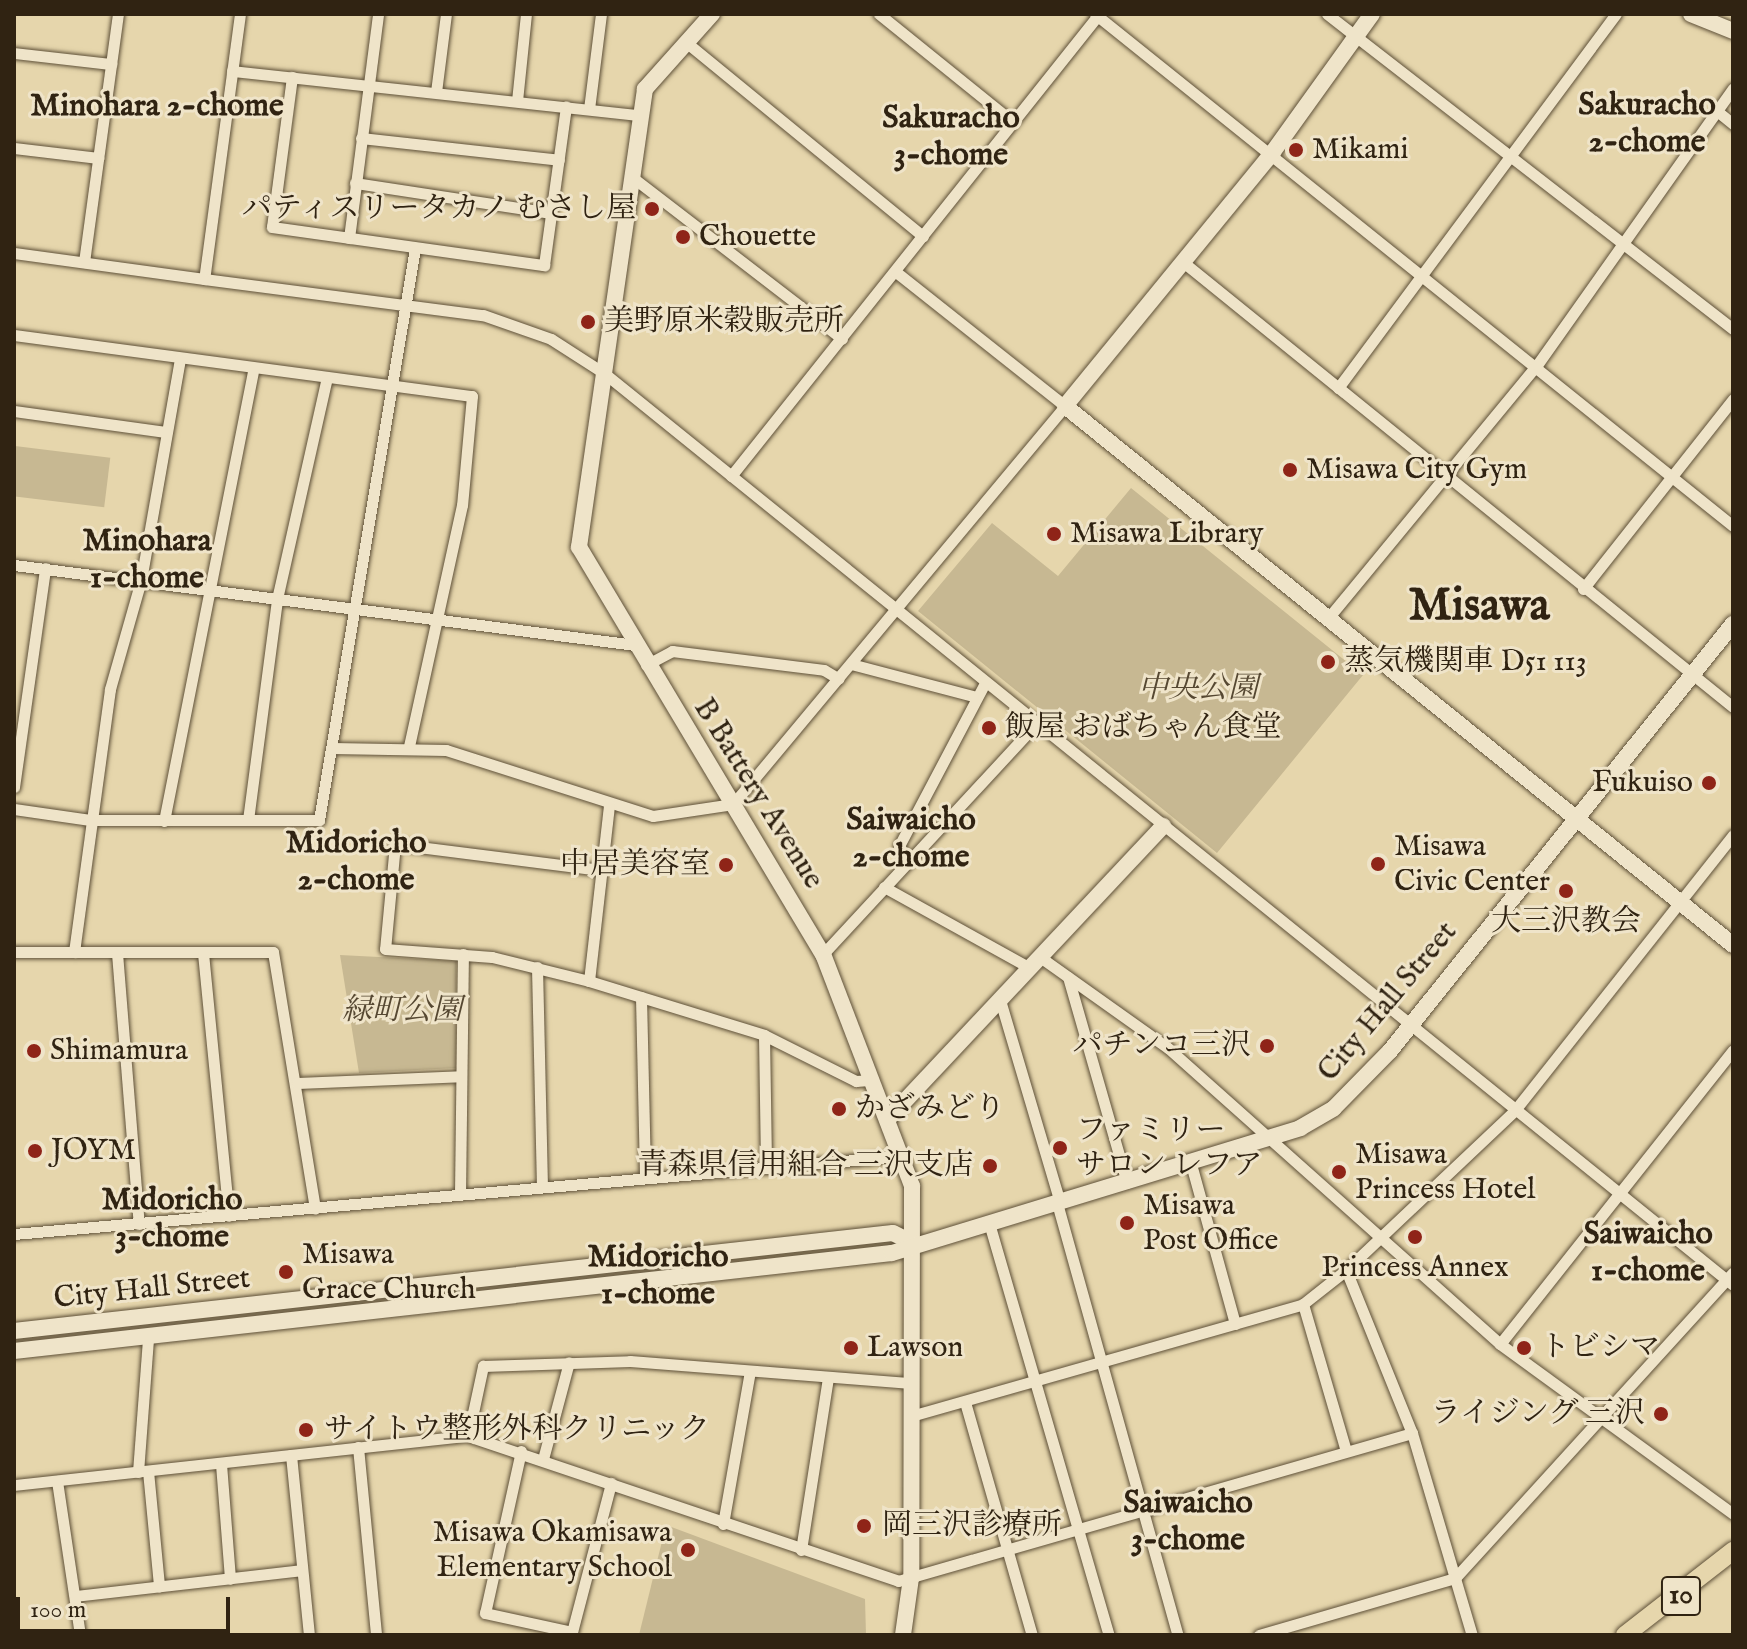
<!DOCTYPE html>
<html>
<head>
<meta charset="utf-8">
<style>
  body { margin:0 }
  #map { position:relative; width:1747px; height:1649px; overflow:hidden; background:#e6d6ac; font-family:"IM FELL English","Noto Serif JP",serif }
  div>[style] { position:absolute }
  .green>* { inset:0; background:#c7b892; transform-origin:0 0 }
  .roads { filter:drop-shadow(0 0 2px #5e5038) drop-shadow(0 0 2px #5e5038) }
  .street>* { height:11px; margin:-5.5px; padding:0 5.5px; transform-origin:5.5px; border-radius:5.5px; background:#efe4c9 }
  .secondary>* { height:16px; margin:-8px; padding:0 8px; transform-origin:8px; border-radius:8px; background:#efe4c9 }
  .primary>* { height:18px; margin:-9px; padding:0 9px; transform-origin:9px; border-radius:9px; background:#e6d6ac }
  .dots>* { width:22px; height:22px; translate:-50% -50%; box-sizing:border-box; border:4px solid #efe4c9; border-radius:50% }
  span { translate:-50% -50%; white-space:nowrap; text-align:center; line-height:1.15; -webkit-text-stroke:6px #efe4c9; paint-order:stroke }
  .shield-label span { padding:2px 6px; background:#efe4c9; border:2px solid; border-radius:6px; -webkit-text-stroke-width:0 }
  .shield-label { font-size:28px; color:#302312; font-weight:700 }
  .poi-label { font-size:30px; color:#302312 }
  .left { translate:0 -50%; text-align:left }
  .right { translate:-100% -50%; text-align:right }
  .park-label { font-size:30px; color:#564832; font-style:italic }
  .street-label { font-size:30px; color:#302312 }
  .neighbourhood-label { font-size:32px; color:#302312; font-weight:700 }
  .town-label { font-size:46px; color:#302312; font-weight:700 }
  .frame { position:absolute; inset:0; border:16px solid #302312; pointer-events:none }
  .scale { position:absolute; left:16px; top:1597px; width:214px; height:36px; box-sizing:border-box; border:4px solid #302312; border-top:0; padding-left:10px; font-size:24px; line-height:28px; white-space:nowrap; color:#302312; -webkit-text-stroke:6px #efe4c9; paint-order:stroke }
</style>
</head>
<body>
<div id="map">
  <div class="green">
    <i style="left:15px;top:446px;width:96px;height:50px;rotate:7deg"></i>
    <i style="clip-path:polygon(1131px 488px,1363px 675px,1217px 853px,918px 611px,992px 523px,1058px 576px)"></i>
    <i style="clip-path:polygon(340px 955px,456px 961px,456px 1068px,359px 1073px)"></i>
    <i style="clip-path:polygon(666px 1525px,865px 1599px,866px 1635px,639px 1635px)"></i>
  </div>
  <div class="roads">
    <div class="street">
      <i style="left:240px;top:14px;width:267px;rotate:97.7deg"></i>
      <i style="left:204px;top:279px;width:281px;rotate:7.4deg"></i>
      <i style="left:483px;top:315px;width:72px;rotate:19.4deg"></i>
      <i style="left:551px;top:339px;width:63px;rotate:32.7deg"></i>
      <i style="left:604px;top:373px;width:1451px;rotate:38.93deg"></i>
      <i style="left:879px;top:14px;width:172px;rotate:38.9deg"></i>
      <i style="left:1095px;top:14px;width:818px;rotate:38.75deg"></i>
      <i style="left:1327px;top:14px;width:514px;rotate:37.81deg"></i>
      <i style="left:687px;top:43px;width:305px;rotate:39.3deg"></i>
      <i style="left:14px;top:53px;width:98px;rotate:6.5deg"></i>
      <i style="left:232px;top:71px;width:410px;rotate:6.2deg"></i>
      <i style="left:292px;top:77px;width:151px;rotate:97.6deg"></i>
      <i style="left:272px;top:227px;width:275px;rotate:8deg"></i>
      <i style="left:544px;top:265px;width:160px;rotate:-82.1deg"></i>
      <i style="left:436px;top:92px;width:79px;rotate:-82.7deg"></i>
      <i style="left:517px;top:101px;width:87px;rotate:-84.1deg"></i>
      <i style="left:589px;top:109px;width:96px;rotate:-82.8deg"></i>
      <i style="left:1717px;top:111px;width:21px;rotate:39deg"></i>
      <i style="left:361px;top:138px;width:199px;rotate:6.3deg"></i>
      <i style="left:14px;top:148px;width:85px;rotate:6.8deg"></i>
      <i style="left:632px;top:177px;width:265px;rotate:37.6deg"></i>
      <i style="left:355px;top:183px;width:198px;rotate:8.7deg"></i>
      <i style="left:349px;top:238px;width:226px;rotate:-82.6deg"></i>
      <i style="left:14px;top:253px;width:192px;rotate:7.8deg"></i>
      <i style="left:84px;top:262px;width:250px;rotate:-82.2deg"></i>
      <i style="left:1183px;top:262px;width:707px;rotate:38.98deg"></i>
      <i style="left:14px;top:335px;width:462px;rotate:7.6deg"></i>
      <i style="left:472px;top:396px;width:109px;rotate:95.2deg"></i>
      <i style="left:462px;top:505px;width:248px;rotate:102.4deg"></i>
      <i style="left:1338px;top:388px;width:466px;rotate:-53.4deg"></i>
      <i style="left:14px;top:411px;width:153px;rotate:7.9deg"></i>
      <i style="left:731px;top:476px;width:591px;rotate:-51.46deg"></i>
      <i style="left:14px;top:565px;width:626px;rotate:7.34deg"></i>
      <i style="left:1583px;top:589px;width:242px;rotate:-51.7deg"></i>
      <i style="left:1329px;top:617px;width:327px;rotate:-50.5deg"></i>
      <i style="left:1537px;top:365px;width:339px;rotate:-54.7deg"></i>
      <i style="left:851px;top:664px;width:126px;rotate:14.7deg"></i>
      <i style="left:646px;top:665px;width:30px;rotate:-28deg"></i>
      <i style="left:672px;top:651px;width:153px;rotate:7.1deg"></i>
      <i style="left:824px;top:670px;width:17px;rotate:31deg"></i>
      <i style="left:332px;top:748px;width:114px;rotate:1deg"></i>
      <i style="left:446px;top:750px;width:217px;rotate:17.7deg"></i>
      <i style="left:653px;top:816px;width:81px;rotate:-8.5deg"></i>
      <i style="left:733px;top:804px;width:518px;rotate:-50.17deg"></i>
      <i style="left:1065px;top:406px;width:216px;rotate:-141.6deg"></i>
      <i style="left:14px;top:787px;width:221px;rotate:-81.9deg"></i>
      <i style="left:14px;top:809px;width:77px;rotate:8.2deg"></i>
      <i style="left:90px;top:820px;width:229px"></i>
      <i style="left:319px;top:820px;width:580px;rotate:-80.47deg"></i>
      <i style="left:248px;top:820px;width:223px;rotate:-82.5deg"></i>
      <i style="left:277px;top:599px;width:227px;rotate:-77.3deg"></i>
      <i style="left:164px;top:821px;width:462px;rotate:-78.8deg"></i>
      <i style="left:909px;top:862px;width:19px;rotate:-122deg"></i>
      <i style="left:899px;top:846px;width:184px;rotate:-62.2deg"></i>
      <i style="left:601px;top:870px;width:208px;rotate:-172.8deg"></i>
      <i style="left:395px;top:844px;width:105px;rotate:95.4deg"></i>
      <i style="left:385px;top:949px;width:107px;rotate:4.3deg"></i>
      <i style="left:492px;top:957px;width:100px;rotate:13.9deg"></i>
      <i style="left:589px;top:981px;width:183px;rotate:17.1deg"></i>
      <i style="left:764px;top:1035px;width:103px;rotate:26.6deg"></i>
      <i style="left:856px;top:1081px;width:16px;rotate:-4deg"></i>
      <i style="left:884px;top:887px;width:167px;rotate:29deg"></i>
      <i style="left:14px;top:952px;width:259px"></i>
      <i style="left:273px;top:952px;width:260px;rotate:80.7deg"></i>
      <i style="left:74px;top:952px;width:265px;rotate:-82.2deg"></i>
      <i style="left:110px;top:689px;width:113px;rotate:-74.1deg"></i>
      <i style="left:141px;top:580px;width:225px;rotate:-80deg"></i>
      <i style="left:117px;top:953px;width:272px;rotate:85.4deg"></i>
      <i style="left:203px;top:953px;width:264px;rotate:84.4deg"></i>
      <i style="left:823px;top:954px;width:312px;rotate:-47.2deg"></i>
      <i style="left:1040px;top:957px;width:157px;rotate:35.4deg"></i>
      <i style="left:1168px;top:1048px;width:445px;rotate:41.7deg"></i>
      <i style="left:1500px;top:1344px;width:375px;rotate:-51.6deg"></i>
      <i style="left:537px;top:967px;width:219px;rotate:88.7deg"></i>
      <i style="left:1068px;top:977px;width:214px;rotate:74deg"></i>
      <i style="left:589px;top:981px;width:177px;rotate:-83.5deg"></i>
      <i style="left:641px;top:997px;width:181px;rotate:88.7deg"></i>
      <i style="left:1000px;top:1000px;width:212px;rotate:73.5deg"></i>
      <i style="left:764px;top:1035px;width:132px;rotate:89.1deg"></i>
      <i style="left:297px;top:1083px;width:164px;rotate:-2.4deg"></i>
      <i style="left:1191px;top:1164px;width:166px;rotate:74.6deg"></i>
      <i style="left:460px;top:1195px;width:241px;rotate:-89.3deg"></i>
      <i style="left:1057px;top:1203px;width:449px;rotate:74.4deg"></i>
      <i style="left:989px;top:1223px;width:429px;rotate:73.8deg"></i>
      <i style="left:14px;top:1234px;width:890px;rotate:-5.03deg"></i>
      <i style="left:1346px;top:1270px;width:233px;rotate:-43.4deg"></i>
      <i style="left:1515px;top:1110px;width:351px;rotate:-51.6deg"></i>
      <i style="left:1303px;top:1304px;width:153px;rotate:73.7deg"></i>
      <i style="left:1500px;top:1344px;width:288px;rotate:36.1deg"></i>
      <i style="left:965px;top:1402px;width:242px;rotate:74deg"></i>
      <i style="left:911px;top:1416px;width:408px;rotate:-15.9deg"></i>
      <i style="left:1303px;top:1304px;width:55px;rotate:-38.3deg"></i>
      <i style="left:1346px;top:1270px;width:176px;rotate:68deg"></i>
      <i style="left:1412px;top:1433px;width:211px;rotate:73.5deg"></i>
      <i style="left:468px;top:1436px;width:72px;rotate:-77.9deg"></i>
      <i style="left:483px;top:1366px;width:147px;rotate:-1.9deg"></i>
      <i style="left:630px;top:1361px;width:282px;rotate:4.5deg"></i>
      <i style="left:358px;top:1447px;width:189px;rotate:84.5deg"></i>
      <i style="left:521px;top:1451px;width:166px;rotate:102.5deg"></i>
      <i style="left:485px;top:1613px;width:89px;rotate:12.3deg"></i>
      <i style="left:572px;top:1632px;width:154px;rotate:-75.3deg"></i>
      <i style="left:291px;top:1455px;width:181px;rotate:84.3deg"></i>
      <i style="left:543px;top:1459px;width:100px;rotate:-75deg"></i>
      <i style="left:221px;top:1464px;width:115px;rotate:85.5deg"></i>
      <i style="left:148px;top:1471px;width:116px;rotate:84.5deg"></i>
      <i style="left:138px;top:1472px;width:134px;rotate:-85.7deg"></i>
      <i style="left:57px;top:1481px;width:156px;rotate:81.5deg"></i>
      <i style="left:14px;top:1485px;width:457px;rotate:-6.2deg"></i>
      <i style="left:468px;top:1436px;width:454px;rotate:18.6deg"></i>
      <i style="left:898px;top:1581px;width:535px;rotate:-16.06deg"></i>
      <i style="left:723px;top:1524px;width:155px;rotate:-80deg"></i>
      <i style="left:801px;top:1550px;width:175px;rotate:-81.1deg"></i>
      <i style="left:75px;top:1596px;width:228px;rotate:-6.5deg"></i>
      <i style="left:1259px;top:1635px;width:204px;rotate:-16.2deg"></i>
      <i style="left:1455px;top:1578px;width:413px;rotate:-47.7deg"></i>
    </div>
    <div class="secondary">
      <i style="left:712px;top:14px;width:101px;rotate:131.8deg"></i>
      <i style="left:645px;top:89px;width:463px;rotate:98.2deg"></i>
      <i style="left:579px;top:547px;width:475px;rotate:59.1deg"></i>
      <i style="left:823px;top:954px;width:248px;rotate:69deg"></i>
      <i style="left:912px;top:1186px;width:392px;rotate:90.1deg"></i>
      <i style="left:911px;top:1578px;width:58px;rotate:98deg"></i>
      <i style="left:1372px;top:14px;width:170px;rotate:125.7deg"></i>
      <i style="left:1273px;top:152px;width:328px;rotate:129.3deg"></i>
      <i style="left:1065px;top:406px;width:858px;rotate:38.9deg"></i>
      <i style="left:1691px;top:14px;width:45px;rotate:22deg"></i>
      <i style="left:888px;top:1119px;width:402px;rotate:-46.8deg"></i>
      <i style="left:14px;top:1331px;width:884px;rotate:-6.36deg"></i>
      <i style="left:893px;top:1233px;width:22px;rotate:27deg"></i>
      <i style="left:14px;top:1351px;width:883px;rotate:-6.37deg"></i>
      <i style="left:892px;top:1253px;width:427px;rotate:-17deg"></i>
      <i style="left:1300px;top:1128px;width:39px;rotate:-30deg"></i>
      <i style="left:1334px;top:1108px;width:80px;rotate:-45.5deg"></i>
      <i style="left:1390px;top:1051px;width:548px;rotate:-51.23deg"></i>
    </div>
    <div class="primary">
      <i style="left:1625px;top:1635px;width:137px;rotate:-37.9deg"></i>
    </div>
  </div>
  <div class="dots">
    <i style="left:1296px;top:150px;background:#8f2418"></i>
    <i style="left:652px;top:209px;background:#8f2418"></i>
    <i style="left:683px;top:237px;background:#8f2418"></i>
    <i style="left:588px;top:322px;background:#8f2418"></i>
    <i style="left:1290px;top:470px;background:#8f2418"></i>
    <i style="left:1054px;top:534px;background:#8f2418"></i>
    <i style="left:1328px;top:662px;background:#8f2418"></i>
    <i style="left:989px;top:728px;background:#8f2418"></i>
    <i style="left:1709px;top:783px;background:#8f2418"></i>
    <i style="left:1378px;top:864px;background:#8f2418"></i>
    <i style="left:726px;top:865px;background:#8f2418"></i>
    <i style="left:1566px;top:891px;background:#8f2418"></i>
    <i style="left:1267px;top:1046px;background:#8f2418"></i>
    <i style="left:34px;top:1051px;background:#8f2418"></i>
    <i style="left:839px;top:1109px;background:#8f2418"></i>
    <i style="left:1060px;top:1148px;background:#8f2418"></i>
    <i style="left:35px;top:1151px;background:#8f2418"></i>
    <i style="left:990px;top:1166px;background:#8f2418"></i>
    <i style="left:1339px;top:1172px;background:#8f2418"></i>
    <i style="left:1127px;top:1223px;background:#8f2418"></i>
    <i style="left:1415px;top:1237px;background:#8f2418"></i>
    <i style="left:286px;top:1272px;background:#8f2418"></i>
    <i style="left:851px;top:1348px;background:#8f2418"></i>
    <i style="left:1524px;top:1348px;background:#8f2418"></i>
    <i style="left:1661px;top:1414px;background:#8f2418"></i>
    <i style="left:306px;top:1430px;background:#8f2418"></i>
    <i style="left:864px;top:1526px;background:#8f2418"></i>
    <i style="left:688px;top:1550px;background:#8f2418"></i>
  </div>
  <div class="shield-label">
    <span style="left:1681px;top:1596px">10</span>
  </div>
  <div class="poi-label">
    <span class="left" style="left:1312px;top:150px">Mikami</span>
    <span class="right" style="left:636px;top:209px">パティスリータカノ むさし屋</span>
    <span class="left" style="left:699px;top:237px">Chouette</span>
    <span class="left" style="left:604px;top:322px">美野原米穀販売所</span>
    <span class="left" style="left:1306px;top:470px">Misawa City Gym</span>
    <span class="left" style="left:1070px;top:534px">Misawa Library</span>
    <span class="left" style="left:1344px;top:662px">蒸気機関車 D51 113</span>
    <span class="left" style="left:1005px;top:728px">飯屋 おばちゃん食堂</span>
    <span class="right" style="left:1693px;top:783px">Fukuiso</span>
    <span class="left" style="left:1394px;top:864px">Misawa<br>Civic Center</span>
    <span class="right" style="left:710px;top:865px">中居美容室</span>
    <span style="left:1566px;top:922px">大三沢教会</span>
    <span class="right" style="left:1251px;top:1046px">パチンコ三沢</span>
    <span class="left" style="left:50px;top:1051px">Shimamura</span>
    <span class="left" style="left:855px;top:1109px">かざみどり</span>
    <span class="left" style="left:1076px;top:1148px">ファミリー<br>サロン レフア</span>
    <span class="left" style="left:51px;top:1151px">JOYM</span>
    <span class="left" style="left:1355px;top:1172px">Misawa<br>Princess Hotel</span>
    <span class="right" style="left:974px;top:1166px">青森県信用組合 三沢支店</span>
    <span class="left" style="left:1143px;top:1223px">Misawa<br>Post Office</span>
    <span class="left" style="left:302px;top:1272px">Misawa<br>Grace Church</span>
    <span style="left:1415px;top:1268px">Princess Annex</span>
    <span class="left" style="left:867px;top:1348px">Lawson</span>
    <span class="left" style="left:1540px;top:1348px">トビシマ</span>
    <span class="right" style="left:1645px;top:1414px">ライジング 三沢</span>
    <span class="left" style="left:324px;top:1430px">サイトウ整形外科クリニック</span>
    <span class="left" style="left:882px;top:1526px">岡三沢診療所</span>
    <span class="right" style="left:672px;top:1550px">Misawa Okamisawa<br>Elementary School</span>
  </div>
  <div class="park-label">
    <span style="left:1198px;top:689px">中央公園</span>
    <span style="left:402px;top:1011px">緑町公園</span>
  </div>
  <div class="street-label">
    <span style="left:758px;top:794px;rotate:58deg">B Battery Avenue</span>
    <span style="left:1388px;top:1002px;rotate:-50deg">City Hall Street</span>
    <span style="left:152px;top:1289px;rotate:-6deg">City Hall Street</span>
  </div>
  <div class="neighbourhood-label">
    <span style="left:157px;top:107px">Minohara 2-chome</span>
    <span style="left:1647px;top:125px">Sakuracho<br>2-chome</span>
    <span style="left:951px;top:138px">Sakuracho<br>3-chome</span>
    <span style="left:147px;top:561px">Minohara<br>1-chome</span>
    <span style="left:911px;top:840px">Saiwaicho<br>2-chome</span>
    <span style="left:356px;top:863px">Midoricho<br>2-chome</span>
    <span style="left:172px;top:1220px">Midoricho<br>3-chome</span>
    <span style="left:1648px;top:1254px">Saiwaicho<br>1-chome</span>
    <span style="left:658px;top:1277px">Midoricho<br>1-chome</span>
    <span style="left:1188px;top:1523px">Saiwaicho<br>3-chome</span>
  </div>
  <div class="town-label">
    <span style="left:1479px;top:607px">Misawa</span>
  </div>
  <div class="frame"></div>
  <div class="scale">100 m</div>
</div>
</body>
</html>
